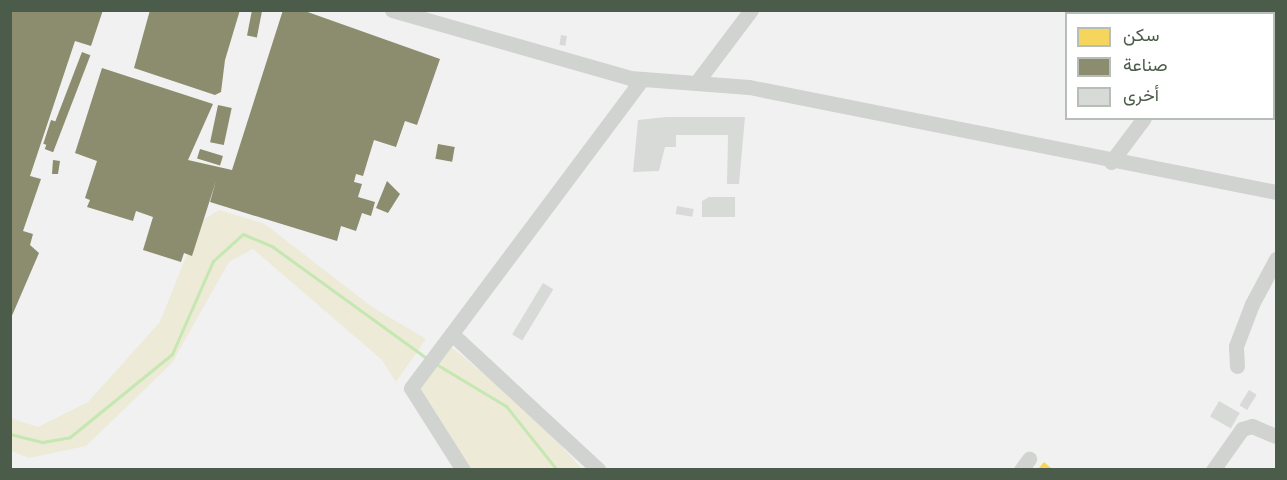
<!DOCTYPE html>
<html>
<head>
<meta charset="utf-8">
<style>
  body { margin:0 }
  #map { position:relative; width:1287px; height:480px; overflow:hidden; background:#f1f1f1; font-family:"Golos Text",Vazirmatn,sans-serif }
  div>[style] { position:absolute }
  .green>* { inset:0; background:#eeead8 }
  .homes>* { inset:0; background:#f6d55c }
  .industry>* { inset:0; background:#8c8c6e; transform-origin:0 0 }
  .stream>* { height:3px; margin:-1.5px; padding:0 1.5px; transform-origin:1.5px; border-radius:1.5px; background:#c5e7b1 }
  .building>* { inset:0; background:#d8dad8; transform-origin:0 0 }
  .minor>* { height:15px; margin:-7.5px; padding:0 7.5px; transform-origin:7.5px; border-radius:7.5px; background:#d0d3d0 }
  span { translate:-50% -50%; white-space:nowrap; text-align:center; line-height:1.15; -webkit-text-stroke:6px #fff; paint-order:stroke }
  .frame { position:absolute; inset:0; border:12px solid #4c5c4a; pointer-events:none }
  .legend { position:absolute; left:1065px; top:12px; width:210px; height:108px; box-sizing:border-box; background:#fff; border:2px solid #b7beb7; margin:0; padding:8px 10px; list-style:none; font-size:18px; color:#4c5c4a }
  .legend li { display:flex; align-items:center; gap:12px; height:30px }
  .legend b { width:30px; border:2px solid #b7beb7 }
</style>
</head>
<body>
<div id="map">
  <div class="green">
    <i style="clip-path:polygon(219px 210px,265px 224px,372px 307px,426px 339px,396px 382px,382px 360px,253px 249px,229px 262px,172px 363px,86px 446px,29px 458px,11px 451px,11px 418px,38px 427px,88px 402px,160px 322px,200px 222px)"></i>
    <i style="clip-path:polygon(449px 345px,534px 415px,582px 469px,471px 469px,420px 390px,424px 375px)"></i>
  </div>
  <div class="homes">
    <i style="clip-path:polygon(1044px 462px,1051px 468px,1037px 470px)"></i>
  </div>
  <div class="industry">
    <i style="clip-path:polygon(10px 10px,103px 10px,91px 46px,75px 41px,30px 176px,41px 179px,23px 231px,33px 234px,30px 245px,39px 253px,11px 318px)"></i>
    <i style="clip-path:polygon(150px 10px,240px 10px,225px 60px,221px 92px,215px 95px,134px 68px)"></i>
    <i style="left:252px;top:10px;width:10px;height:26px;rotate:11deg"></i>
    <i style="clip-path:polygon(283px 10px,302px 10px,440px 59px,417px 125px,405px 121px,396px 147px,374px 140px,363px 176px,356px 174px,354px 182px,362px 184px,358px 197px,375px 202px,371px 216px,362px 213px,356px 231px,341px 226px,337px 241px,210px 202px,216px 181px,192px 256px,184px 253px,181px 262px,143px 250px,153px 217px,136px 211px,133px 221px,87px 207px,90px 200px,85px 198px,97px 161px,75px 153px,102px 68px,213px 104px,188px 160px,232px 170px)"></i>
    <i style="left:82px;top:52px;width:9px;height:104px;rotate:21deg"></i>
    <i style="left:218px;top:105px;width:14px;height:38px;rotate:12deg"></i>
    <i style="left:51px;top:120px;width:6px;height:25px;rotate:18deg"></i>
    <i style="left:438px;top:144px;width:17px;height:15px;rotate:10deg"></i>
    <i style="left:200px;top:149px;width:24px;height:10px;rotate:17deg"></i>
    <i style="clip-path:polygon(53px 160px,60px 161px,58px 174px,52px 174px)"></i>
    <i style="clip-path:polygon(387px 181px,400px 194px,388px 213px,376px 208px)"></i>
  </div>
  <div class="stream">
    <i style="left:436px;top:364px;width:82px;rotate:31deg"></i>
    <i style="left:506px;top:406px;width:82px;rotate:51.4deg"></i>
    <i style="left:10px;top:434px;width:34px;rotate:14deg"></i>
    <i style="left:43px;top:442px;width:27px;rotate:-10deg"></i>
    <i style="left:70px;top:437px;width:132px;rotate:-39.1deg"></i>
    <i style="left:172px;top:354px;width:102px;rotate:-66.2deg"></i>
    <i style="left:213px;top:261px;width:40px;rotate:-42deg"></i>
    <i style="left:243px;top:234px;width:33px;rotate:23deg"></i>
    <i style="left:273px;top:247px;width:191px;rotate:35.9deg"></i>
  </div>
  <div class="building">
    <i style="left:561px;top:35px;width:6px;height:10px;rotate:9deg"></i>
    <i style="clip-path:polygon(666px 117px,745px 117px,739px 184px,727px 184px,728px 135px,676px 135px,676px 147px,665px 147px,659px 171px,633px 172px,638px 120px)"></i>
    <i style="clip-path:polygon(709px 197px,735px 197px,735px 217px,702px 217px,702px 201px)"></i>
    <i style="left:677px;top:206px;width:17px;height:8px;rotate:10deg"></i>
    <i style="left:543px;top:283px;width:12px;height:60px;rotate:31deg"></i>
    <i style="left:1249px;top:390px;width:9px;height:18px;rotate:32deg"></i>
    <i style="left:1219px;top:401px;width:24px;height:18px;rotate:30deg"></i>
  </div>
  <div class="minor">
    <i style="left:392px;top:10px;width:248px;rotate:15.9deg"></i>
    <i style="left:630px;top:78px;width:119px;rotate:4.3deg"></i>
    <i style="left:749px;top:87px;width:537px;rotate:11.27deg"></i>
    <i style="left:1274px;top:44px;width:6px;rotate:-72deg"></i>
    <i style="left:696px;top:83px;width:91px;rotate:-53deg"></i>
    <i style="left:1111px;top:162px;width:55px;rotate:-53.1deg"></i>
    <i style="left:452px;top:334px;width:200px;rotate:42.8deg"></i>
    <i style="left:1237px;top:366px;width:20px;rotate:-93deg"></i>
    <i style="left:1236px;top:346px;width:45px;rotate:-69.1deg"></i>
    <i style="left:1252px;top:304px;width:51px;rotate:-61.9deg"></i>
    <i style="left:463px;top:470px;width:97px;rotate:-122.4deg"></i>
    <i style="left:411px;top:388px;width:386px;rotate:-53.2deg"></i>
    <i style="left:1021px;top:470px;width:14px;rotate:-54deg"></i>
    <i style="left:1213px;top:470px;width:50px;rotate:-54.7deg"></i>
    <i style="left:1242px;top:429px;width:10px;rotate:-17deg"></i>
    <i style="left:1252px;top:426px;width:26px;rotate:23deg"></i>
  </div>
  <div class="frame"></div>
  <ul class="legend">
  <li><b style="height:16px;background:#f6d55c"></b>سكن</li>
  <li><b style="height:16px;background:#8c8c6e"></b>صناعة</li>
  <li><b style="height:16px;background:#d8dad8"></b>أخرى</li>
  </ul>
</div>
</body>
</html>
